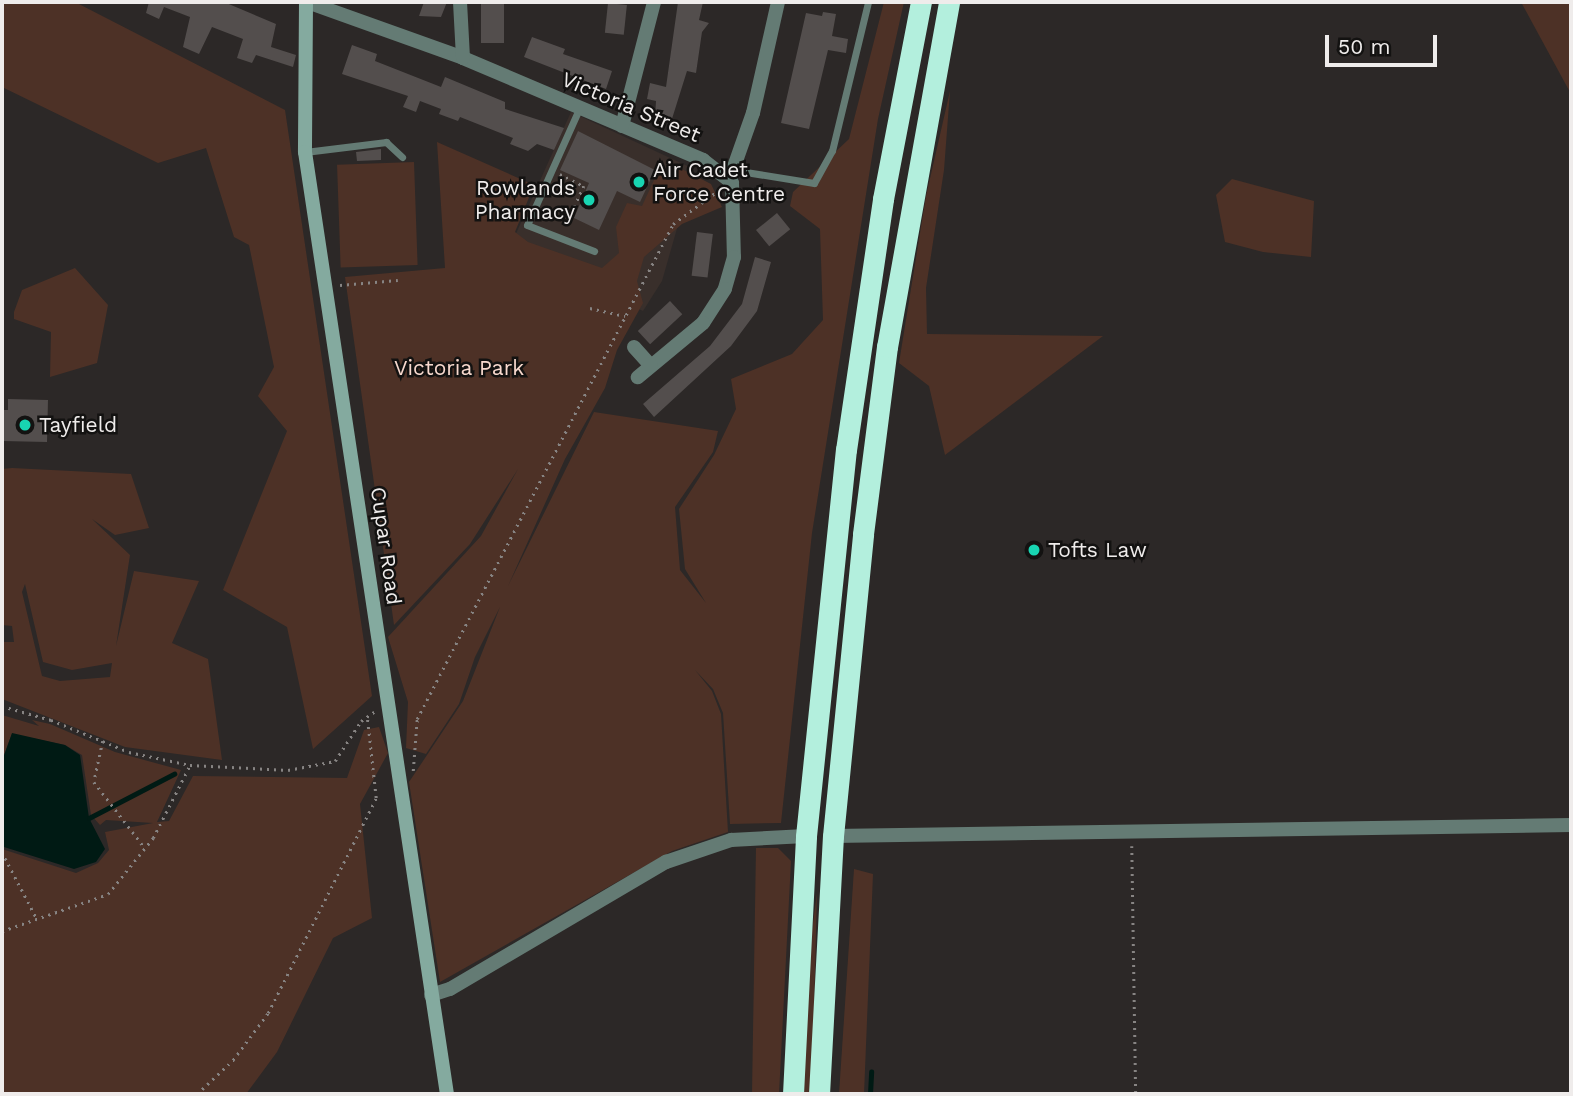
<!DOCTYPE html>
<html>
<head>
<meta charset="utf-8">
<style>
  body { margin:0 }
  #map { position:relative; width:1573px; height:1096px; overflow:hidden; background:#2c2827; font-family:"Work Sans",sans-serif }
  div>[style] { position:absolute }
  .built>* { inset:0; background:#392f2b }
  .green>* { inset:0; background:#4d3126; transform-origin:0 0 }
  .water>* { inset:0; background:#001a14 }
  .stream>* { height:4.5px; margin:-2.25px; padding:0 2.25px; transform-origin:2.25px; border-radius:2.25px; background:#001a14 }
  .building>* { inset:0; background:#534e4d; transform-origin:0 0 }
  .path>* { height:2.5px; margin-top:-1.25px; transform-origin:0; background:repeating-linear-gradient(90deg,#878483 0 2px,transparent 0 7px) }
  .lane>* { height:7px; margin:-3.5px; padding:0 3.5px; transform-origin:3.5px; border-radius:3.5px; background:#647b74 }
  .street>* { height:14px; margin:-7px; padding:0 7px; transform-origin:7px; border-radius:7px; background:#647b74 }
  .secondary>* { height:14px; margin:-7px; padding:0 7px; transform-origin:7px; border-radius:7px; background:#84aa9f }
  .highway>* { height:21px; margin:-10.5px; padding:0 10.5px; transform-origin:10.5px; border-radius:10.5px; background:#b3efdd }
  .dots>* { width:19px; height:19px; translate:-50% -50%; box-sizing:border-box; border:4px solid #131211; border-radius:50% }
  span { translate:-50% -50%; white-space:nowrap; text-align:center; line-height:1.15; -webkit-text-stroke:5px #131211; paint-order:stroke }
  .street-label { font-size:21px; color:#efeceb }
  .poi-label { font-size:21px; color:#efeceb }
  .left { translate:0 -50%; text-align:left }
  .right { translate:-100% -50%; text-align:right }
  .park-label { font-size:21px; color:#f8d9ce }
  .frame { position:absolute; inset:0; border:4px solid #efeceb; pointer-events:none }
  .scale { position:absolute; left:1325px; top:35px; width:112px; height:32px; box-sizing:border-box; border:4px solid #efeceb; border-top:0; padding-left:9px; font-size:21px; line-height:24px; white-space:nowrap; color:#efeceb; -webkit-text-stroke:5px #131211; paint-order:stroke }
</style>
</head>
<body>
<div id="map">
  <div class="built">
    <i style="clip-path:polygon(571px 112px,694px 169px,662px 281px,643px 311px,509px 249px)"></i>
  </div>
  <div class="green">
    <i style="clip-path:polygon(2px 2px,75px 2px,285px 110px,372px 696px,313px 749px,287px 627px,223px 590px,287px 431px,258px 396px,274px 367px,249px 245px,234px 237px,206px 148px,158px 163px,2px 87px)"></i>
    <i style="clip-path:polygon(884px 2px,904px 2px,878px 119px,812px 533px,781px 823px,730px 824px,723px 713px,713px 689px,695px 670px,712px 691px,721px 714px,728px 832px,672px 851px,440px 982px,409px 782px,463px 701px,500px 607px,475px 657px,459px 704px,426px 754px,406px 748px,408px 702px,388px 637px,481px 536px,518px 469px,470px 544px,394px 625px,345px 277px,445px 268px,437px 142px,534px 185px,515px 232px,528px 242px,602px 268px,619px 253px,616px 227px,627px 203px,642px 206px,654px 180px,674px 165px,711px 184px,722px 207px,682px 224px,644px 257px,637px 281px,643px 303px,617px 350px,605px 388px,565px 459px,508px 586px,594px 412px,718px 431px,713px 452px,675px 507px,680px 570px,706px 603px,685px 569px,679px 509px,714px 455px,736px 409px,731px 379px,792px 354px,823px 320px,820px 229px,790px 206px,793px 192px,849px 139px)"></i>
    <i style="clip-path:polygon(1521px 2px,1571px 2px,1571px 94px)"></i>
    <i style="clip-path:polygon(950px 91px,944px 170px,926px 288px,927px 334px,1103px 336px,945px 455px,929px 386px,899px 363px,926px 196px)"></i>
    <i style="left:414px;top:162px;width:103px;height:77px;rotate:88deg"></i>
    <i style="clip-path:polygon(1232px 179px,1314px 201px,1311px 257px,1263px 252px,1225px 242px,1216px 195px)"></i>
    <i style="clip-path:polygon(75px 268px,108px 305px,97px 363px,50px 377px,51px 332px,14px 319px,14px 312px,22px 290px)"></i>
    <i style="clip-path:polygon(evenodd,12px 468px,131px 474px,149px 528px,115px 535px,92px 519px,130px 555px,116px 646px,134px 571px,199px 581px,172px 643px,208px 659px,222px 760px,125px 747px,2px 699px,2px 642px,14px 642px,12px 626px,2px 625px,2px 469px,12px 468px,25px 584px,43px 662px,72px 670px,112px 663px,110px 677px,60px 681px,42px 676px,22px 592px,25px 584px)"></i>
    <i style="clip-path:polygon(2px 715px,39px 726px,32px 720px,50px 724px,115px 752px,181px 770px,157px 822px,169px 821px,193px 776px,347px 778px,364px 730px,379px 727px,388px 753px,360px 804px,372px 918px,333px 938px,277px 1052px,246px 1094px,2px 1094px,2px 849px,76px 873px,98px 863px,109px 850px,105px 832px,153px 823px,106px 820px,100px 825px,91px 815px,82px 755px,65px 745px,12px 734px,2px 760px)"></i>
    <i style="clip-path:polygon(756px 848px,778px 848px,791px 861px,779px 1094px,752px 1094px)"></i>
    <i style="clip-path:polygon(854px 869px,873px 874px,864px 1094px,839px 1094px)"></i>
    <i style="clip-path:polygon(817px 893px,812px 1094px,802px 1094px,812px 930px)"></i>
  </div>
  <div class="water">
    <i style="clip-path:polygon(12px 733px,65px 745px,80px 755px,89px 818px,105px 849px,96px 862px,74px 869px,4px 847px,2px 761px)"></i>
  </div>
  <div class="stream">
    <i style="left:89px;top:818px;width:96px;rotate:-27.4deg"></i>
    <i style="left:870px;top:1094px;width:22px;rotate:-87deg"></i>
  </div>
  <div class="building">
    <i style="clip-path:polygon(149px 2px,224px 2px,276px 24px,271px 47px,296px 55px,293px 67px,256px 55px,252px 63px,237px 58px,243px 39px,212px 27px,199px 54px,183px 47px,190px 17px,164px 7px,159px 19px,146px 13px)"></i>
    <i style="clip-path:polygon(424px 2px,447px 2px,441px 17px,419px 16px)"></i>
    <i style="left:481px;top:2px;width:23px;height:41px"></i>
    <i style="clip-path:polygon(678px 2px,703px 2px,699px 20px,709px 23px,702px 32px,696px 73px,687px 71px,671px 122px,655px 118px,656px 101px,647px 99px,650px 83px,666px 87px)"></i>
    <i style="left:608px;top:3px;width:19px;height:30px;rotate:6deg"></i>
    <i style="clip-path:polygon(823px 12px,836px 14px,832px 36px,848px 39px,846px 53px,828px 50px,809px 129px,781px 123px,806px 13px,822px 16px)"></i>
    <i style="clip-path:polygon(532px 37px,565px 49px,563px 54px,612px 71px,606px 89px,524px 57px)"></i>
    <i style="clip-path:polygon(352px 45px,377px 54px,375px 61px,441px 87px,445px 77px,505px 102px,505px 109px,564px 128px,554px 150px,537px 144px,528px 151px,510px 144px,513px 138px,508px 136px,460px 117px,458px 121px,439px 114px,441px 109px,420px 101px,416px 112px,403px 107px,408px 96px,342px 74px)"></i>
    <i style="clip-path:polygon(578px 131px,655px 170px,640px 202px,617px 191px,599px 230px,574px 218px,589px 183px,560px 170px)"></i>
    <i style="clip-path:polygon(381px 149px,381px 160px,357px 161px,356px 152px)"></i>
    <i style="left:777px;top:213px;width:21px;height:27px;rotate:51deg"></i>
    <i style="left:697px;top:232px;width:16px;height:44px;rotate:7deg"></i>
    <i style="clip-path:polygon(755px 257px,771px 262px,757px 311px,731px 346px,654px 417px,643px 404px,710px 346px,742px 304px)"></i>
    <i style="left:670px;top:301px;width:18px;height:44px;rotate:47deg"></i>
    <i style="clip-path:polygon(8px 399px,48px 400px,47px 442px,2px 441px,2px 410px,8px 410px)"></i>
  </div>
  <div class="path">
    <i style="left:560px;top:174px;width:27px;rotate:27deg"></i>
    <i style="left:584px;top:186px;width:32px;rotate:114deg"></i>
    <i style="left:520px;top:191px;width:10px;rotate:24deg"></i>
    <i style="left:340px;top:285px;width:58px;rotate:-4.9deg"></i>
    <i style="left:590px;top:308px;width:36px;rotate:13deg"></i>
    <i style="left:384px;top:586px;width:13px;rotate:-18deg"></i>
    <i style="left:2px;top:706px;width:51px;rotate:15.9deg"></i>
    <i style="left:51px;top:720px;width:84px;rotate:22.3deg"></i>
    <i style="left:129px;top:752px;width:62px;rotate:12deg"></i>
    <i style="left:190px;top:765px;width:98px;rotate:2.9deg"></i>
    <i style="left:288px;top:770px;width:48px;rotate:-10.8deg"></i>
    <i style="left:335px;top:761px;width:48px;rotate:-57deg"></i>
    <i style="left:361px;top:721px;width:16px;rotate:-35deg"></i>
    <i style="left:103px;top:741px;width:42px;rotate:102.4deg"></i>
    <i style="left:94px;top:782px;width:83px;rotate:52.3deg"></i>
    <i style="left:413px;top:771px;width:52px;rotate:-85.6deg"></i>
    <i style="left:417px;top:719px;width:557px;rotate:-62.65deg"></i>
    <i style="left:673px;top:224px;width:57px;rotate:-36.5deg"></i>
    <i style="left:1132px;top:846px;width:248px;rotate:89.1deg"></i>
    <i style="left:2px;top:852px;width:73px;rotate:62.4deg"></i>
    <i style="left:2px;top:931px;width:112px;rotate:-19.2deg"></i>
    <i style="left:108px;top:894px;width:72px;rotate:-51.2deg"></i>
    <i style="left:153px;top:838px;width:82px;rotate:-63.1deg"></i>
    <i style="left:197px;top:1094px;width:50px;rotate:-43.4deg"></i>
    <i style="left:233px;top:1060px;width:59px;rotate:-53.3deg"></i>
    <i style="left:268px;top:1013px;width:241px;rotate:-63.3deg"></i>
    <i style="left:376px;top:798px;width:82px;rotate:-96.3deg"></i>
  </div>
  <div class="lane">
    <i style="left:579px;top:109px;width:127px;rotate:114.1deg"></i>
    <i style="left:527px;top:225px;width:72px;rotate:21.2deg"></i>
    <i style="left:305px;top:152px;width:82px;rotate:-7deg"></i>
    <i style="left:386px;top:142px;width:22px;rotate:43deg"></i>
    <i style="left:733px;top:170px;width:82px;rotate:9.1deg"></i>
    <i style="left:814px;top:183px;width:37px;rotate:-61deg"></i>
    <i style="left:832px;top:151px;width:153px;rotate:-76.4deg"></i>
  </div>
  <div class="street">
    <i style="left:307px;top:2px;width:166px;rotate:19.7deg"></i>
    <i style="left:463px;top:58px;width:261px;rotate:23deg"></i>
    <i style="left:703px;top:160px;width:37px;rotate:38deg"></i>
    <i style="left:732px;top:183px;width:74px;rotate:88.5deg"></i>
    <i style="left:734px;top:257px;width:33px;rotate:106deg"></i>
    <i style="left:725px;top:289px;width:40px;rotate:122.9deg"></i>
    <i style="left:703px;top:323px;width:85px;rotate:140.3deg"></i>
    <i style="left:460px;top:2px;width:56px;rotate:86.9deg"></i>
    <i style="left:622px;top:126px;width:128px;rotate:-75.5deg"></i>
    <i style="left:729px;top:181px;width:72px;rotate:-70.6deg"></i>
    <i style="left:753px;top:113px;width:114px;rotate:-77.3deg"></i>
    <i style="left:634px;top:347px;width:25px;rotate:48deg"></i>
    <i style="left:833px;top:836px;width:738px;rotate:-0.85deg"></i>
    <i style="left:431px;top:995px;width:20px;rotate:-18deg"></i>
    <i style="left:450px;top:989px;width:251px;rotate:-30.5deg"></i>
    <i style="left:666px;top:862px;width:69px;rotate:-18.7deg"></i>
    <i style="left:731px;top:840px;width:75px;rotate:-3.1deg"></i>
  </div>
  <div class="secondary">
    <i style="left:306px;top:2px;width:150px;rotate:90.4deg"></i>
    <i style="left:305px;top:152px;width:953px;rotate:81.43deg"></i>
  </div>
  <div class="highway">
    <i style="left:793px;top:1094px;width:258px;rotate:-87.1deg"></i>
    <i style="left:806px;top:836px;width:388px;rotate:-84.1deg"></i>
    <i style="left:846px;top:450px;width:254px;rotate:-81.6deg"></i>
    <i style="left:883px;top:199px;width:201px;rotate:-79.1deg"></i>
    <i style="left:819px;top:1094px;width:258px;rotate:-86.9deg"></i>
    <i style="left:833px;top:836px;width:303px;rotate:-84.3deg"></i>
    <i style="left:863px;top:534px;width:189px;rotate:-82.7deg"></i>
    <i style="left:887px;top:347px;width:351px;rotate:-79.8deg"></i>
  </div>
  <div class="dots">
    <i style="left:639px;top:182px;background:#18d5b2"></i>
    <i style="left:589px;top:200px;background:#18d5b2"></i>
    <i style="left:25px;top:425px;background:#18d5b2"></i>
    <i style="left:1034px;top:550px;background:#18d5b2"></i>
  </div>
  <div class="street-label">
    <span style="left:631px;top:107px;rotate:23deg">Victoria Street</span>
    <span style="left:386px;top:546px;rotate:82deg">Cupar Road</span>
  </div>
  <div class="poi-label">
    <span class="left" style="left:653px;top:182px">Air Cadet<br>Force Centre</span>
    <span class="right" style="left:575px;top:200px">Rowlands<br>Pharmacy</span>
    <span class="left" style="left:39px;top:425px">Tayfield</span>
    <span class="left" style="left:1048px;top:550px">Tofts Law</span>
  </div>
  <div class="park-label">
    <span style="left:459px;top:368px">Victoria Park</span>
  </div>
  <div class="frame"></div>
  <div class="scale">50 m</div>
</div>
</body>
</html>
